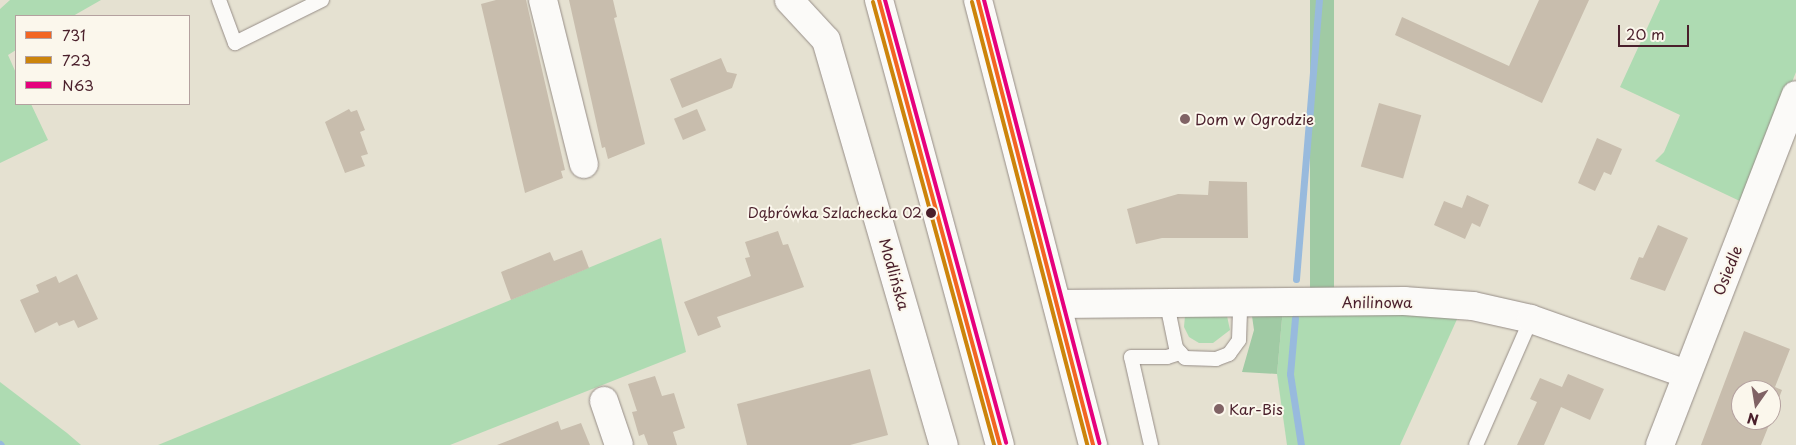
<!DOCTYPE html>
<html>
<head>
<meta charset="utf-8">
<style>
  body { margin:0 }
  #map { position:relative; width:1796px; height:445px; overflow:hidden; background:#e5e1d1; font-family:"Playpen Sans",sans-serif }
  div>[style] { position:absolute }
  .green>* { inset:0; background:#aedbb2 }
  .forest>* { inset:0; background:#a0caa4; transform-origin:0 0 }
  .stream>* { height:7px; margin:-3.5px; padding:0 3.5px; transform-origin:3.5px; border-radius:3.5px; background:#98badd }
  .building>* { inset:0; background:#c8bdad; transform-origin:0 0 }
  .roads { filter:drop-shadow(0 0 1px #968d87) drop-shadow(0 0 1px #968d87) }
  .lane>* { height:14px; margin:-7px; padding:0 7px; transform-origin:7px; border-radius:7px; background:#fbfaf8 }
  .street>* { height:28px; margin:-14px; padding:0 14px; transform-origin:14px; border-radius:14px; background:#fbfaf8 }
  .primary>* { height:28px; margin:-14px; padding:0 14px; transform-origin:14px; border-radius:14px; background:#fbfaf8 }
  .bus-1>* { height:4px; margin:-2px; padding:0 2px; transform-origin:2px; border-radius:2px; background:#f26522 }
  .bus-2>* { height:4px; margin:-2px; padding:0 2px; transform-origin:2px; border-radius:2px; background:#cc840b }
  .bus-3>* { height:4px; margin:-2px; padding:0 2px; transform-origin:2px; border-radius:2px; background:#e5007d }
  .dots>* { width:14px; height:14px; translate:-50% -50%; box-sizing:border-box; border:2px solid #fbf7ec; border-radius:50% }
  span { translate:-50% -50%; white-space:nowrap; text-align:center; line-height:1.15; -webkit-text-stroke:4px #fbf7ec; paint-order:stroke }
  .bus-label { font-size:14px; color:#4a1f2b }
  .right { translate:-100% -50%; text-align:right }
  .poi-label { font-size:15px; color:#4a1f2b }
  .left { translate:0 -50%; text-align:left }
  .street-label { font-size:15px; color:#4a1f2b }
  .legend { position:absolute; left:15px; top:15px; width:175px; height:90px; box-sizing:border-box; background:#fbf7ec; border:1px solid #b4a19f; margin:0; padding:6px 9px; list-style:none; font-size:15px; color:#4a1f2b }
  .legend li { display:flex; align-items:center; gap:10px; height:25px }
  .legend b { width:25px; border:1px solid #b4a19f }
  .north { position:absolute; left:1731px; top:380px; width:50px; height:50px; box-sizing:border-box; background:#fbf7ec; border:1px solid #b4a19f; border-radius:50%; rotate:193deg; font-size:14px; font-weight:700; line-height:20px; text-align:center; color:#4a1f2b }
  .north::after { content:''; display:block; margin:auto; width:18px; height:22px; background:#806365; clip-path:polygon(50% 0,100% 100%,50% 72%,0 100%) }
  .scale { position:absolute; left:1618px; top:25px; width:71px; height:22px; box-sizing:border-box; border:2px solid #4a1f2b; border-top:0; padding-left:6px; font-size:15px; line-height:18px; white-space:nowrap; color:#4a1f2b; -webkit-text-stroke:4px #fbf7ec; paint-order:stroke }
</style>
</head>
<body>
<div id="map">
  <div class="green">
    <i style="clip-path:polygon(10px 0,101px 0,73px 16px,16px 16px,16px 50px,8px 55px,16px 73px,16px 104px,31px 104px,48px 140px,0 163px,0 9px)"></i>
    <i style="clip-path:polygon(1660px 0,1796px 0,1796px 72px,1744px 203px,1655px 161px,1664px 152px,1680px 115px,1620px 87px)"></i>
    <i style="clip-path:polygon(661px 238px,686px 352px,450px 445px,158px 445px)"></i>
    <i style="clip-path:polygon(1283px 308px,1411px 311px,1458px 317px,1400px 445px,1287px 445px,1277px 374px)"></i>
    <i style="clip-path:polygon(1185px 316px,1227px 316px,1230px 330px,1213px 343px,1199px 343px,1189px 337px,1184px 327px)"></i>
    <i style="clip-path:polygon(0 382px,67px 433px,81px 445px,0 445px)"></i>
  </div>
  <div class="forest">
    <i style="left:1310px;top:0;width:24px;height:295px"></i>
    <i style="clip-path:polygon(1283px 308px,1277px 374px,1242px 372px,1254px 330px,1251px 309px)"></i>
  </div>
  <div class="stream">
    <i style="left:1296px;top:279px;width:280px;rotate:-85.3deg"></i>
    <i style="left:1295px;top:318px;width:56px;rotate:95.1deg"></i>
    <i style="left:1290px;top:374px;width:72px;rotate:81.2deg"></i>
    <i style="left:0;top:444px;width:1px;rotate:45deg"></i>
  </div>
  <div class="building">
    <i style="clip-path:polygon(496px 0,526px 0,565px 170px,561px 171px,563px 178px,525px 193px,481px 4px)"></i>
    <i style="clip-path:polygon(569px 0,613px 0,617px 17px,614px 18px,645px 144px,608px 159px,605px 147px,602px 148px)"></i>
    <i style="clip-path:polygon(1539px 0,1589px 0,1542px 103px,1395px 35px,1402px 17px,1509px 66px)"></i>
    <i style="clip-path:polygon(721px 58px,727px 72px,737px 74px,732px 88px,682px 108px,670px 79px)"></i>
    <i style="left:1379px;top:103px;width:44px;height:66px;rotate:16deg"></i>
    <i style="clip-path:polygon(349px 109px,351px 112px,357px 110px,365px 130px,360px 132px,368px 154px,361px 156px,365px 166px,345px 173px,325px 122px)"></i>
    <i style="left:697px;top:109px;width:23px;height:25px;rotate:67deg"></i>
    <i style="clip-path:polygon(1597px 138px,1622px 149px,1611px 175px,1604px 172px,1595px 191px,1578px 183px)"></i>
    <i style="clip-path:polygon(1209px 181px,1247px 182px,1248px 238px,1162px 238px,1136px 244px,1127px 209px,1178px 194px,1208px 195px)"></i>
    <i style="clip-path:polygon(1467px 195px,1489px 205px,1480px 227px,1472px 223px,1465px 239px,1434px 225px,1444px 201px,1462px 208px)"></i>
    <i style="clip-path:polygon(1658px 225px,1688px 238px,1665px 291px,1630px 279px,1639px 257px,1643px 258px)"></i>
    <i style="clip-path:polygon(778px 231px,783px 245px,788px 244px,804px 287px,717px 317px,721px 327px,698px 336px,684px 302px,751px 276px,745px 258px,750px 257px,745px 242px)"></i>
    <i style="clip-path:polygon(582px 250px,589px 268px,511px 300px,501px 272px,550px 252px,554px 261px)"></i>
    <i style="clip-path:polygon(77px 274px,98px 319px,78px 328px,74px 320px,59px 326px,57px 322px,35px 333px,20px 300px,39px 292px,36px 285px,56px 276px,59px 283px)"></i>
    <i style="clip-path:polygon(1744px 331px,1790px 349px,1775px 387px,1782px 390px,1771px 419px,1771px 390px,1741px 390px,1741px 420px,1771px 420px,1761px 445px,1701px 445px)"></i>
    <i style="clip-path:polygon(870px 369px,888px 435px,850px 445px,747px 445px,737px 404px)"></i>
    <i style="clip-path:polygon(1568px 374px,1604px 389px,1590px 420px,1561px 407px,1544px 445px,1517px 445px,1537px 402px,1530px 399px,1540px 378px,1562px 387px)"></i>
    <i style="clip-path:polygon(655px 376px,662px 396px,674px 393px,685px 428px,673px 432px,677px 445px,648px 445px,644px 434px,639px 436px,632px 412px,637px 411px,628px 384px)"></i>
    <i style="clip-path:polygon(558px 421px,561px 430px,581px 423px,590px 445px,497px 445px)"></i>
  </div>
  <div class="roads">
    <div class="lane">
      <i style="left:219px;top:0;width:46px;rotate:69.6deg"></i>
      <i style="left:235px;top:43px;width:97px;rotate:-26.3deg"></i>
      <i style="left:1167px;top:304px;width:45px;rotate:78.4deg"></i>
      <i style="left:1176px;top:348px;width:13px;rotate:48deg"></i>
      <i style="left:1185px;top:358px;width:31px;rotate:2deg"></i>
      <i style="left:1216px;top:359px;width:14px;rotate:-21deg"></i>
      <i style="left:1229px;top:354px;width:17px;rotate:-54deg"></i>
      <i style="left:1239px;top:340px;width:37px;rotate:-88deg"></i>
      <i style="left:1151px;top:445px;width:90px;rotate:-102.8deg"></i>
      <i style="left:1131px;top:357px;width:36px"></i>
      <i style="left:1167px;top:357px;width:14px;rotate:-17deg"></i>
      <i style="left:1476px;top:445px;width:137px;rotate:-66.4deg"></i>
    </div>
    <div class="street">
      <i style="left:543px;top:0;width:169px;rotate:76deg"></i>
      <i style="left:789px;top:0;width:54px;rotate:47.2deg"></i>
      <i style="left:826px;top:40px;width:422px;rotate:73.8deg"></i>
      <i style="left:1057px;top:304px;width:347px;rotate:-0.5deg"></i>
      <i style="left:1404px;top:301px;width:69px;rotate:4.1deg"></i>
      <i style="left:1473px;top:306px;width:59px;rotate:12.6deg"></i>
      <i style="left:1531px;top:319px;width:164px;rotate:19.5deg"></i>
      <i style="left:604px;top:401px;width:46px;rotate:71.2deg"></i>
      <i style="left:1660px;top:445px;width:375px;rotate:-68.8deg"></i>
    </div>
    <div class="primary">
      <i style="left:879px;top:0;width:461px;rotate:74.8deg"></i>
      <i style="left:978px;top:0;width:460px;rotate:75.5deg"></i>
    </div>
  </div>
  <div class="bus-1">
    <i style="left:879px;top:0;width:461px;rotate:74.8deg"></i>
    <i style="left:978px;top:0;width:460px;rotate:75.5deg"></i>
  </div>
  <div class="bus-2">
    <i style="left:873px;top:2px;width:459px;rotate:74.7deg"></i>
    <i style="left:972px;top:2px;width:458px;rotate:75.4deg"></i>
  </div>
  <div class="bus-3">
    <i style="left:885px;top:0;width:459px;rotate:74.7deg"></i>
    <i style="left:984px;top:0;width:458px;rotate:75.4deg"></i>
  </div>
  <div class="dots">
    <i style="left:1185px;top:119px;background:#806365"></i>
    <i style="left:931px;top:213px;background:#4a1f2b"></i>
    <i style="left:1219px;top:409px;background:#806365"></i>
  </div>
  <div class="bus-label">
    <span class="right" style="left:922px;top:213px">Dąbrówka Szlachecka 02</span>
  </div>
  <div class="poi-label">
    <span class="left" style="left:1195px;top:119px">Dom w Ogrodzie</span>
    <span class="left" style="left:1229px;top:409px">Kar-Bis</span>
  </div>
  <div class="street-label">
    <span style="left:1727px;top:270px;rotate:-68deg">Osiedle</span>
    <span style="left:895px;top:274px;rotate:74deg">Modlińska</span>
    <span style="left:1377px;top:302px">Anilinowa</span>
  </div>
  <ul class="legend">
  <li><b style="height:6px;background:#f26522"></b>731</li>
  <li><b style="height:6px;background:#cc840b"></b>723</li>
  <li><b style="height:6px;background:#e5007d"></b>N63</li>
  </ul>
  <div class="north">N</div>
  <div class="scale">20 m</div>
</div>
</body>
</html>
